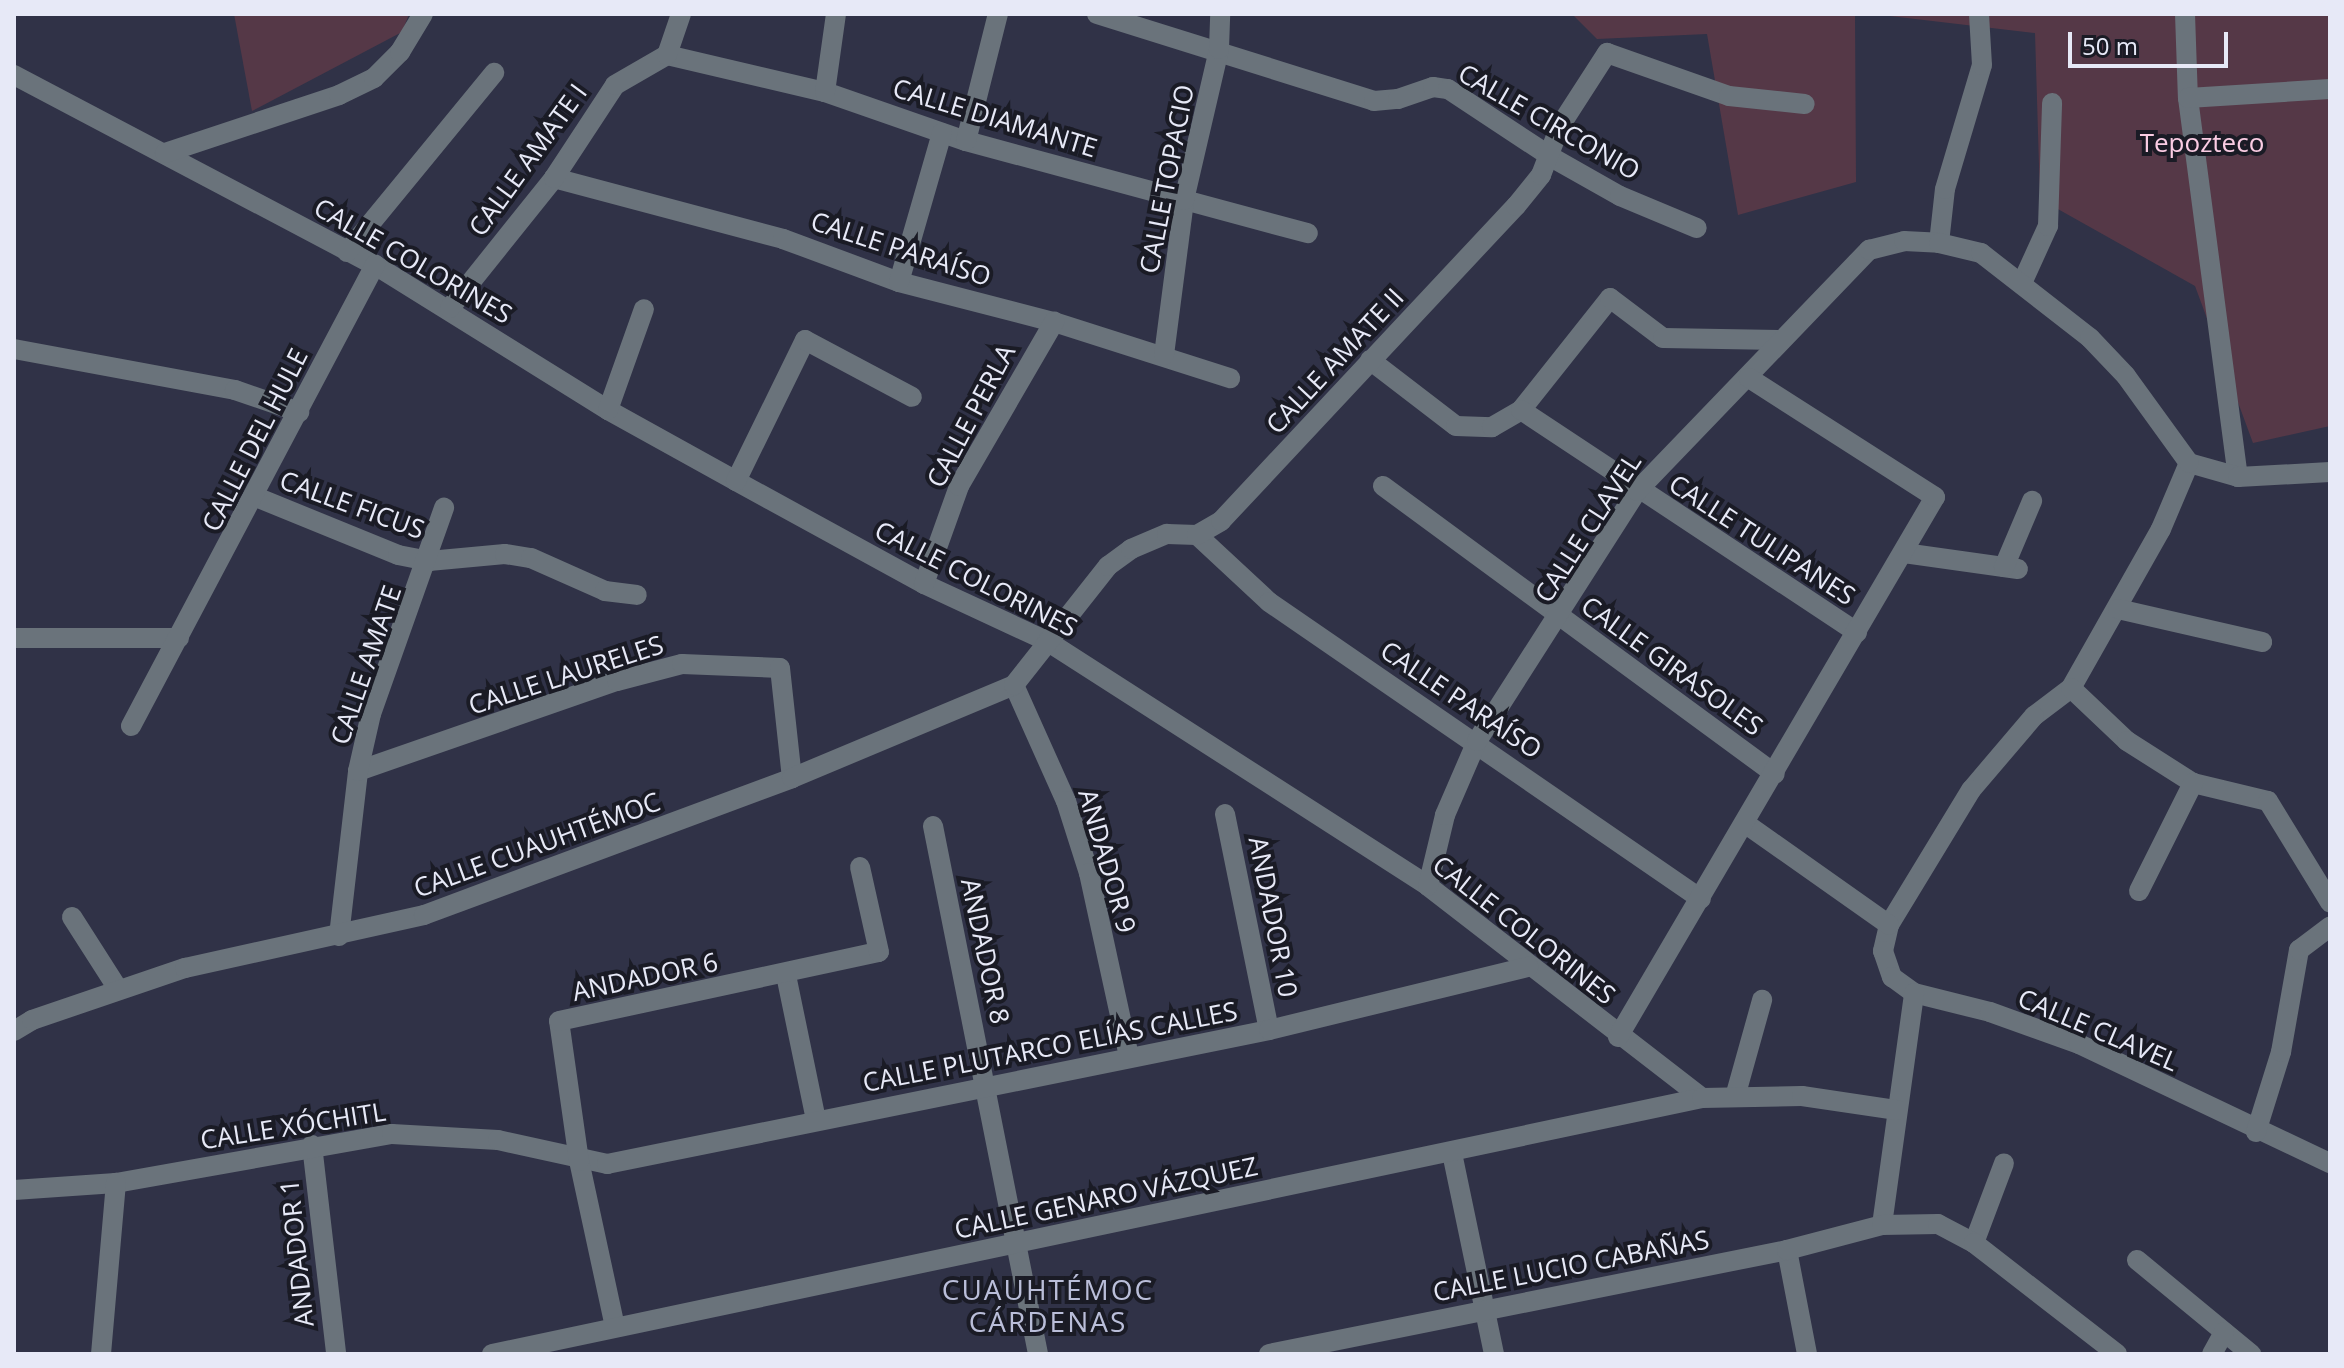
<!DOCTYPE html>
<html>
<head>
<meta charset="utf-8">
<style>
  body { margin:0 }
  #map { position:relative; width:2344px; height:1368px; overflow:hidden; background:#303247; font-family:"Open Sans",sans-serif }
  div>[style] { position:absolute }
  .green>* { inset:0; background:#553847 }
  .minor>* { height:20px; margin:-10px; padding:0 10px; transform-origin:10px; border-radius:10px; background:#6a737b }
  span { translate:-50% -50%; white-space:nowrap; text-align:center; line-height:1.15; -webkit-text-stroke:8px #1a1b25; paint-order:stroke }
  .street-label { font-size:26px; color:#e7e9f7 }
  .park-label { font-size:26px; color:#facce3 }
  .neighbourhood-label { font-size:28px; color:#babed9; letter-spacing:2px }
  .frame { position:absolute; inset:0; border:16px solid #e7e9f7; pointer-events:none }
  .scale { position:absolute; left:2068px; top:32px; width:160px; height:36px; box-sizing:border-box; border:4px solid #e7e9f7; border-top:0; padding-left:10px; font-size:24px; line-height:28px; white-space:nowrap; color:#e7e9f7; -webkit-text-stroke:6px #1a1b25; paint-order:stroke }
</style>
</head>
<body>
<div id="map">
  <div class="green">
    <i style="clip-path:polygon(234px 14px,409px 14px,402px 32px,252px 111px)"></i>
    <i style="clip-path:polygon(1572px 14px,1855px 14px,1856px 182px,1738px 215px,1707px 34px,1597px 39px)"></i>
    <i style="clip-path:polygon(1873px 14px,2330px 14px,2330px 426px,2253px 443px,2195px 286px,2040px 199px,2035px 33px)"></i>
  </div>
  <div class="minor">
    <i style="left:1097px;top:14px;width:290px;rotate:17.4deg"></i>
    <i style="left:1374px;top:101px;width:24px;rotate:-5deg"></i>
    <i style="left:1398px;top:99px;width:37px;rotate:-19deg"></i>
    <i style="left:1433px;top:87px;width:15px;rotate:8deg"></i>
    <i style="left:1448px;top:89px;width:123px;rotate:33.4deg"></i>
    <i style="left:1551px;top:157px;width:79px;rotate:29.5deg"></i>
    <i style="left:1620px;top:196px;width:83px;rotate:22.6deg"></i>
    <i style="left:2185px;top:14px;width:84px;rotate:88deg"></i>
    <i style="left:2188px;top:98px;width:382px;rotate:82.5deg"></i>
    <i style="left:667px;top:55px;width:162px;rotate:13.2deg"></i>
    <i style="left:825px;top:92px;width:149px;rotate:19.2deg"></i>
    <i style="left:966px;top:141px;width:354px;rotate:15.1deg"></i>
    <i style="left:14px;top:75px;width:408px;rotate:27.8deg"></i>
    <i style="left:375px;top:265px;width:274px;rotate:31.9deg"></i>
    <i style="left:608px;top:410px;width:146px;rotate:29deg"></i>
    <i style="left:736px;top:481px;width:214px;rotate:28.7deg"></i>
    <i style="left:924px;top:584px;width:136px;rotate:24.9deg"></i>
    <i style="left:1047px;top:641px;width:453px;rotate:32.7deg"></i>
    <i style="left:1428px;top:886px;width:346px;rotate:37.7deg"></i>
    <i style="left:825px;top:92px;width:79px;rotate:-82deg"></i>
    <i style="left:2188px;top:98px;width:142px;rotate:-3.6deg"></i>
    <i style="left:966px;top:141px;width:131px;rotate:-75.9deg"></i>
    <i style="left:165px;top:153px;width:183px;rotate:-18.4deg"></i>
    <i style="left:339px;top:95px;width:39px;rotate:-26deg"></i>
    <i style="left:374px;top:78px;width:37px;rotate:-45deg"></i>
    <i style="left:400px;top:52px;width:44px;rotate:-58.8deg"></i>
    <i style="left:554px;top:178px;width:237px;rotate:14.9deg"></i>
    <i style="left:783px;top:239px;width:124px;rotate:20.3deg"></i>
    <i style="left:899px;top:282px;width:160px;rotate:14.5deg"></i>
    <i style="left:1054px;top:322px;width:185px;rotate:17.7deg"></i>
    <i style="left:1939px;top:243px;width:54px;rotate:-83.7deg"></i>
    <i style="left:1945px;top:189px;width:129px;rotate:-73.4deg"></i>
    <i style="left:1982px;top:65px;width:51px;rotate:-93.4deg"></i>
    <i style="left:347px;top:252px;width:232px;rotate:-50.6deg"></i>
    <i style="left:899px;top:282px;width:155px;rotate:-73.9deg"></i>
    <i style="left:2022px;top:283px;width:63px;rotate:-65.5deg"></i>
    <i style="left:2048px;top:226px;width:123px;rotate:-88.1deg"></i>
    <i style="left:450px;top:308px;width:166px;rotate:-51.3deg"></i>
    <i style="left:554px;top:178px;width:111px;rotate:-56.7deg"></i>
    <i style="left:615px;top:85px;width:60px;rotate:-30deg"></i>
    <i style="left:667px;top:55px;width:43px;rotate:-71.1deg"></i>
    <i style="left:14px;top:349px;width:225px;rotate:10.5deg"></i>
    <i style="left:235px;top:390px;width:68px;rotate:19deg"></i>
    <i style="left:1164px;top:355px;width:156px;rotate:-82.6deg"></i>
    <i style="left:1184px;top:200px;width:155px;rotate:-76.9deg"></i>
    <i style="left:1219px;top:49px;width:35px;rotate:-88deg"></i>
    <i style="left:1370px;top:360px;width:108px;rotate:37.5deg"></i>
    <i style="left:1456px;top:426px;width:36px;rotate:2deg"></i>
    <i style="left:1492px;top:427px;width:34px;rotate:-30deg"></i>
    <i style="left:1521px;top:410px;width:143px;rotate:-51.5deg"></i>
    <i style="left:1610px;top:298px;width:66px;rotate:37deg"></i>
    <i style="left:1663px;top:338px;width:116px;rotate:1deg"></i>
    <i style="left:608px;top:410px;width:107px;rotate:-70.4deg"></i>
    <i style="left:1521px;top:410px;width:403px;rotate:33.5deg"></i>
    <i style="left:2189px;top:463px;width:72px;rotate:113deg"></i>
    <i style="left:2161px;top:529px;width:183px;rotate:119.5deg"></i>
    <i style="left:2071px;top:688px;width:46px;rotate:142.9deg"></i>
    <i style="left:2034px;top:716px;width:97px;rotate:130.4deg"></i>
    <i style="left:1971px;top:790px;width:158px;rotate:121.3deg"></i>
    <i style="left:1889px;top:925px;width:27px;rotate:103deg"></i>
    <i style="left:1883px;top:951px;width:28px;rotate:71deg"></i>
    <i style="left:1892px;top:977px;width:27px;rotate:36deg"></i>
    <i style="left:1914px;top:993px;width:78px;rotate:14deg"></i>
    <i style="left:1990px;top:1012px;width:95px;rotate:19.8deg"></i>
    <i style="left:2079px;top:1044px;width:278px;rotate:25.4deg"></i>
    <i style="left:2189px;top:463px;width:51px;rotate:15.9deg"></i>
    <i style="left:2238px;top:477px;width:92px;rotate:-3.1deg"></i>
    <i style="left:736px;top:481px;width:157px;rotate:-63.9deg"></i>
    <i style="left:805px;top:340px;width:121px;rotate:28deg"></i>
    <i style="left:1383px;top:486px;width:486px;rotate:36.3deg"></i>
    <i style="left:256px;top:497px;width:153px;rotate:22.2deg"></i>
    <i style="left:398px;top:555px;width:32px;rotate:11deg"></i>
    <i style="left:429px;top:561px;width:76px;rotate:-5.3deg"></i>
    <i style="left:505px;top:554px;width:26px;rotate:9deg"></i>
    <i style="left:531px;top:558px;width:81px;rotate:24deg"></i>
    <i style="left:605px;top:591px;width:32px;rotate:7deg"></i>
    <i style="left:1197px;top:535px;width:98px;rotate:42.9deg"></i>
    <i style="left:1269px;top:602px;width:524px;rotate:34.51deg"></i>
    <i style="left:1904px;top:553px;width:115px;rotate:8deg"></i>
    <i style="left:2004px;top:567px;width:72px;rotate:-67deg"></i>
    <i style="left:924px;top:584px;width:104px;rotate:-70.3deg"></i>
    <i style="left:959px;top:486px;width:190px;rotate:-59.9deg"></i>
    <i style="left:2118px;top:609px;width:148px;rotate:12.9deg"></i>
    <i style="left:14px;top:638px;width:165px"></i>
    <i style="left:1014px;top:685px;width:127px;rotate:65.9deg"></i>
    <i style="left:1066px;top:801px;width:76px;rotate:72.3deg"></i>
    <i style="left:1089px;top:873px;width:188px;rotate:77.7deg"></i>
    <i style="left:2071px;top:688px;width:77px;rotate:43.4deg"></i>
    <i style="left:2127px;top:741px;width:78px;rotate:32.5deg"></i>
    <i style="left:2193px;top:783px;width:77px;rotate:13.5deg"></i>
    <i style="left:2268px;top:801px;width:119px;rotate:58.5deg"></i>
    <i style="left:131px;top:726px;width:522px;rotate:-62.11deg"></i>
    <i style="left:358px;top:771px;width:274px;rotate:-19.2deg"></i>
    <i style="left:617px;top:681px;width:67px;rotate:-14.7deg"></i>
    <i style="left:682px;top:664px;width:98px;rotate:2.3deg"></i>
    <i style="left:780px;top:668px;width:111px;rotate:83.8deg"></i>
    <i style="left:1225px;top:814px;width:220px;rotate:78.5deg"></i>
    <i style="left:1746px;top:824px;width:175px;rotate:35.2deg"></i>
    <i style="left:933px;top:826px;width:538px;rotate:78.75deg"></i>
    <i style="left:1428px;top:886px;width:73px;rotate:-76.5deg"></i>
    <i style="left:1445px;top:815px;width:81px;rotate:-66.6deg"></i>
    <i style="left:1477px;top:741px;width:297px;rotate:-57.4deg"></i>
    <i style="left:1637px;top:491px;width:335px;rotate:-46.1deg"></i>
    <i style="left:1869px;top:250px;width:36px;rotate:-14deg"></i>
    <i style="left:1904px;top:241px;width:35px;rotate:3deg"></i>
    <i style="left:1939px;top:243px;width:43px;rotate:13.4deg"></i>
    <i style="left:1981px;top:253px;width:138px;rotate:37.9deg"></i>
    <i style="left:2090px;top:338px;width:52px;rotate:46.5deg"></i>
    <i style="left:2126px;top:376px;width:107px;rotate:54.1deg"></i>
    <i style="left:2139px;top:891px;width:121px;rotate:-63.4deg"></i>
    <i style="left:72px;top:917px;width:85px;rotate:57.4deg"></i>
    <i style="left:339px;top:936px;width:166px;rotate:-83.4deg"></i>
    <i style="left:358px;top:771px;width:58px;rotate:-77.2deg"></i>
    <i style="left:371px;top:714px;width:219px;rotate:-70.5deg"></i>
    <i style="left:786px;top:975px;width:148px;rotate:78.3deg"></i>
    <i style="left:14px;top:1031px;width:21px;rotate:-31deg"></i>
    <i style="left:32px;top:1020px;width:162px;rotate:-18.8deg"></i>
    <i style="left:185px;top:968px;width:245px;rotate:-12.5deg"></i>
    <i style="left:424px;top:915px;width:393px;rotate:-20.4deg"></i>
    <i style="left:792px;top:778px;width:241px;rotate:-22.7deg"></i>
    <i style="left:1014px;top:685px;width:152px;rotate:-51.7deg"></i>
    <i style="left:1108px;top:566px;width:29px;rotate:-36deg"></i>
    <i style="left:1131px;top:549px;width:39px;rotate:-23deg"></i>
    <i style="left:1167px;top:534px;width:30px;rotate:2deg"></i>
    <i style="left:1197px;top:535px;width:28px;rotate:-30deg"></i>
    <i style="left:1221px;top:521px;width:432px;rotate:-46.9deg"></i>
    <i style="left:1516px;top:206px;width:40px;rotate:-51deg"></i>
    <i style="left:1541px;top:175px;width:53px;rotate:-68.8deg"></i>
    <i style="left:1560px;top:126px;width:87px;rotate:-57.2deg"></i>
    <i style="left:1607px;top:53px;width:129px;rotate:19.4deg"></i>
    <i style="left:1729px;top:96px;width:76px;rotate:6deg"></i>
    <i style="left:1618px;top:1037px;width:626px;rotate:-59.59deg"></i>
    <i style="left:1935px;top:497px;width:221px;rotate:-147.4deg"></i>
    <i style="left:1735px;top:1097px;width:101px;rotate:-74.4deg"></i>
    <i style="left:2256px;top:1132px;width:84px;rotate:-72.6deg"></i>
    <i style="left:2281px;top:1052px;width:104px;rotate:-80deg"></i>
    <i style="left:2299px;top:950px;width:39px;rotate:-37deg"></i>
    <i style="left:312px;top:1145px;width:210px;rotate:83.4deg"></i>
    <i style="left:1452px;top:1153px;width:205px;rotate:78.2deg"></i>
    <i style="left:14px;top:1190px;width:102px;rotate:-3.9deg"></i>
    <i style="left:116px;top:1183px;width:280px;rotate:-10.1deg"></i>
    <i style="left:392px;top:1134px;width:106px;rotate:3.2deg"></i>
    <i style="left:498px;top:1140px;width:112px;rotate:12.4deg"></i>
    <i style="left:607px;top:1164px;width:675px;rotate:-11.44deg"></i>
    <i style="left:1269px;top:1030px;width:267px;rotate:-13.7deg"></i>
    <i style="left:1882px;top:1225px;width:234px;rotate:-82.1deg"></i>
    <i style="left:1974px;top:1243px;width:85px;rotate:-69.4deg"></i>
    <i style="left:1787px;top:1250px;width:106px;rotate:79.1deg"></i>
    <i style="left:2137px;top:1260px;width:148px;rotate:39.5deg"></i>
    <i style="left:615px;top:1327px;width:170px;rotate:-102.2deg"></i>
    <i style="left:579px;top:1161px;width:141px;rotate:-98.1deg"></i>
    <i style="left:559px;top:1021px;width:327px;rotate:-12.2deg"></i>
    <i style="left:879px;top:952px;width:87px;rotate:-102.6deg"></i>
    <i style="left:101px;top:1354px;width:172px;rotate:-85deg"></i>
    <i style="left:492px;top:1354px;width:1237px;rotate:-11.95deg"></i>
    <i style="left:1702px;top:1098px;width:100px;rotate:-1.1deg"></i>
    <i style="left:1802px;top:1096px;width:96px;rotate:8.4deg"></i>
    <i style="left:1269px;top:1354px;width:528px;rotate:-11.35deg"></i>
    <i style="left:1787px;top:1250px;width:98px;rotate:-14.7deg"></i>
    <i style="left:1882px;top:1225px;width:56px;rotate:-1deg"></i>
    <i style="left:1938px;top:1224px;width:41px;rotate:27.8deg"></i>
    <i style="left:1974px;top:1243px;width:181px;rotate:37.8deg"></i>
    <i style="left:2212px;top:1354px;width:25px;rotate:-61deg"></i>
  </div>
  <div class="street-label">
    <span style="left:995px;top:118px;rotate:17deg">CALLE DIAMANTE</span>
    <span style="left:1549px;top:122px;rotate:30deg">CALLE CIRCONIO</span>
    <span style="left:528px;top:160px;rotate:-54deg">CALLE AMATE I</span>
    <span style="left:1167px;top:179px;rotate:-79deg">CALLE TOPACIO</span>
    <span style="left:901px;top:249px;rotate:18deg">CALLE PARAÍSO</span>
    <span style="left:413px;top:261px;rotate:30deg">CALLE COLORINES</span>
    <span style="left:1335px;top:361px;rotate:-47deg">CALLE AMATE II</span>
    <span style="left:971px;top:416px;rotate:-62deg">CALLE PERLA</span>
    <span style="left:255px;top:440px;rotate:-63deg">CALLE DEL HULE</span>
    <span style="left:352px;top:505px;rotate:20deg">CALLE FICUS</span>
    <span style="left:1588px;top:528px;rotate:-57deg">CALLE CLAVEL</span>
    <span style="left:1762px;top:540px;rotate:33deg">CALLE TULIPANES</span>
    <span style="left:976px;top:579px;rotate:27deg">CALLE COLORINES</span>
    <span style="left:366px;top:665px;rotate:-71deg">CALLE AMATE</span>
    <span style="left:1672px;top:666px;rotate:36deg">CALLE GIRASOLES</span>
    <span style="left:566px;top:675px;rotate:-18deg">CALLE LAURELES</span>
    <span style="left:1461px;top:700px;rotate:34deg">CALLE PARAÍSO</span>
    <span style="left:537px;top:845px;rotate:-20deg">CALLE CUAUHTÉMOC</span>
    <span style="left:1107px;top:861px;rotate:74deg">ANDADOR 9</span>
    <span style="left:1273px;top:917px;rotate:79deg">ANDADOR 10</span>
    <span style="left:1524px;top:930px;rotate:38deg">CALLE COLORINES</span>
    <span style="left:985px;top:951px;rotate:78deg">ANDADOR 8</span>
    <span style="left:645px;top:977px;rotate:-12deg">ANDADOR 6</span>
    <span style="left:2098px;top:1030px;rotate:23deg">CALLE CLAVEL</span>
    <span style="left:1050px;top:1047px;rotate:-11deg">CALLE PLUTARCO ELÍAS CALLES</span>
    <span style="left:293px;top:1126px;rotate:-9deg">CALLE XÓCHITL</span>
    <span style="left:1106px;top:1198px;rotate:-12deg">CALLE GENARO VÁZQUEZ</span>
    <span style="left:297px;top:1253px;rotate:-96deg">ANDADOR 1</span>
    <span style="left:1571px;top:1266px;rotate:-11deg">CALLE LUCIO CABAÑAS</span>
  </div>
  <div class="park-label">
    <span style="left:2202px;top:143px">Tepozteco</span>
  </div>
  <div class="neighbourhood-label">
    <span style="left:1048px;top:1305px">CUAUHTÉMOC<br>CÁRDENAS</span>
  </div>
  <div class="frame"></div>
  <div class="scale">50 m</div>
</div>
</body>
</html>
